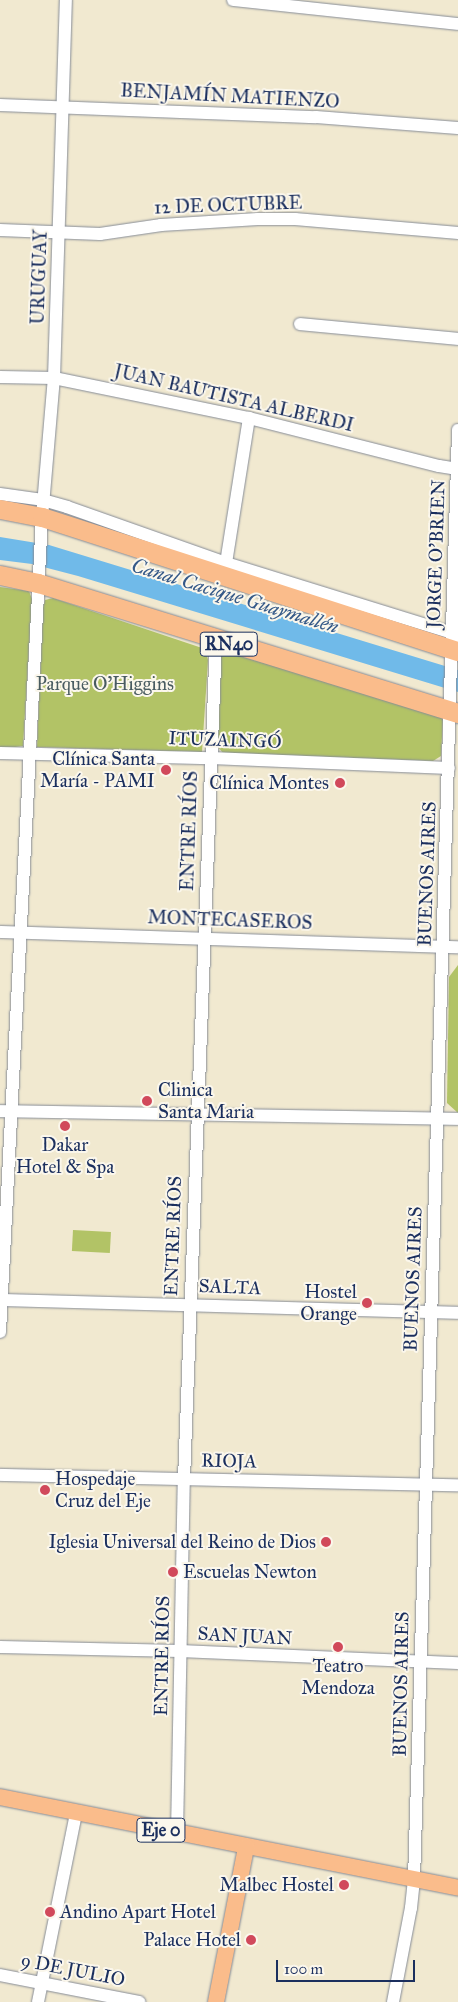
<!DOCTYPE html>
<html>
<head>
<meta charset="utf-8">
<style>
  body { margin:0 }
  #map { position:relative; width:458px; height:2002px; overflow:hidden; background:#f1e9d0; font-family:"IM FELL Great Primer",serif }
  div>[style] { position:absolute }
  .green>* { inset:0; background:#b2c366; transform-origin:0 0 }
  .water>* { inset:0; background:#70bae9 }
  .roads { filter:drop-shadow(0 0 1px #868c97) drop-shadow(0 0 1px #868c97) }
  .minor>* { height:12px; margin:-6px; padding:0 6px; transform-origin:6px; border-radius:6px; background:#fff }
  .major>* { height:16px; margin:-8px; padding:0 8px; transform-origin:8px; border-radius:8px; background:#fabc8b }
  .highway>* { height:19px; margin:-9.5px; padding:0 9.5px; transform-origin:9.5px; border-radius:9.5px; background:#fabc8b }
  .dots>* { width:14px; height:14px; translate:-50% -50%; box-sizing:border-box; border:2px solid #fbf7ec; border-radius:50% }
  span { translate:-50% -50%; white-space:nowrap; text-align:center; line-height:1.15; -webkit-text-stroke:4px #fbf7ec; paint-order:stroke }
  .shield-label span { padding:1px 4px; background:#fbf7ec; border:1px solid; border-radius:4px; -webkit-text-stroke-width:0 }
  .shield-label { font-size:18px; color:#1b2f5e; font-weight:700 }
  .street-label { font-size:19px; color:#1b2f5e }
  .park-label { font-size:19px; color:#485b60 }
  .poi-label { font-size:19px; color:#1b2f5e }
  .right { translate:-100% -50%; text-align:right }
  .left { translate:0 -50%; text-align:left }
  .water-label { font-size:20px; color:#355988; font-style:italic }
  .scale { position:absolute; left:276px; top:1960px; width:139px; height:22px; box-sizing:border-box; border:2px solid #1b2f5e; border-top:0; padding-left:6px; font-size:15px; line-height:18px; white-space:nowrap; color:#1b2f5e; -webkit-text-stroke:4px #fbf7ec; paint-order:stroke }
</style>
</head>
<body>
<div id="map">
  <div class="green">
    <i style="clip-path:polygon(0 587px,29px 591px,32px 599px,23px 746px,0 749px)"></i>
    <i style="clip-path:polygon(53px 598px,205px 649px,208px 660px,202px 752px,37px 747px,43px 608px,45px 600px)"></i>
    <i style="clip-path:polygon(226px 652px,437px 713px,443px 718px,441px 756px,433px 761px,223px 753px,218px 747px,221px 656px)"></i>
    <i style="clip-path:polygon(458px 965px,458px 1113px,447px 1103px,449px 977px)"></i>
    <i style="left:73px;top:1230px;width:38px;height:21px;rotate:3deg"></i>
  </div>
  <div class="water">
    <i style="clip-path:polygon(0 537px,49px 545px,458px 670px,458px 692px,78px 576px,32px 564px,0 560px)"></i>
  </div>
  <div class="roads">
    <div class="minor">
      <i style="left:233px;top:0;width:226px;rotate:6.1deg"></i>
      <i style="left:0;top:105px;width:316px;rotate:2.2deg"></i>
      <i style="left:316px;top:117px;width:142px;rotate:4.4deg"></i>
      <i style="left:0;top:230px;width:100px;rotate:2.3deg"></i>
      <i style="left:100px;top:234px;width:62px;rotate:-8.4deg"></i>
      <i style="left:161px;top:225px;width:97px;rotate:-3.5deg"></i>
      <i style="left:258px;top:219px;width:37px"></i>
      <i style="left:295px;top:219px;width:164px;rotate:4.9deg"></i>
      <i style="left:300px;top:324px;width:159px;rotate:5.4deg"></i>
      <i style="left:0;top:377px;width:54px;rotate:1.1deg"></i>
      <i style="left:54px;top:378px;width:199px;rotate:11.6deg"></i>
      <i style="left:249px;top:418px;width:196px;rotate:14.2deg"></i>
      <i style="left:439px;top:466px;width:19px;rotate:9deg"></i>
      <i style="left:0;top:494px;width:43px;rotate:7.9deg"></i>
      <i style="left:43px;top:500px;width:25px;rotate:16deg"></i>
      <i style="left:67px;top:507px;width:169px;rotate:19.4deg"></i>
      <i style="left:226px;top:563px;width:243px;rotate:17.2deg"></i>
      <i style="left:226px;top:563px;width:147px;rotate:-81deg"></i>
      <i style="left:0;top:753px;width:211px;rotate:1.4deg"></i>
      <i style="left:211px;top:758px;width:238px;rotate:2.4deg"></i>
      <i style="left:0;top:932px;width:458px;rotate:1.9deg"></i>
      <i style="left:0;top:1111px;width:458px;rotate:1deg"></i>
      <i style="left:0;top:1300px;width:458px;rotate:1.6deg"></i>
      <i style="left:0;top:1332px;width:816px;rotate:-87.05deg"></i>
      <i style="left:42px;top:517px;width:140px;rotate:-85.1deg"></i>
      <i style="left:54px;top:378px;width:378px;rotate:-88.2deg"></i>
      <i style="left:0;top:1475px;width:458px;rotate:1.3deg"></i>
      <i style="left:0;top:1647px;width:180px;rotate:1.3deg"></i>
      <i style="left:180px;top:1651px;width:278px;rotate:2.5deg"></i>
      <i style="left:177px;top:1833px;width:354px;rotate:-88.9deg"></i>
      <i style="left:184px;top:1479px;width:840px;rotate:-87.82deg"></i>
      <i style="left:0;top:1975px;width:142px;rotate:11deg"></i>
      <i style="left:38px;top:2002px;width:193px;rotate:-78.6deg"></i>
      <i style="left:393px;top:2002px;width:96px;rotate:-79.2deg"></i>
      <i style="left:411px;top:1908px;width:28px;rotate:-84deg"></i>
      <i style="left:414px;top:1880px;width:1451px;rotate:-88.26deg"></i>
    </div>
    <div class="major">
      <i style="left:0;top:1797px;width:467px;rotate:11.2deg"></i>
      <i style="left:216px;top:2002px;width:158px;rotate:-79deg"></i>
    </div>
    <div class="highway">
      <i style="left:0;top:509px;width:43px;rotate:10.8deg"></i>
      <i style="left:42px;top:517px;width:437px;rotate:17.9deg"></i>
      <i style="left:0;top:575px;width:39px;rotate:12deg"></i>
      <i style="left:38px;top:583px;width:440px;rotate:17.2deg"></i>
    </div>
  </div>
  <div class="dots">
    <i style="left:166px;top:770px;background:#d1495b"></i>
    <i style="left:340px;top:783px;background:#d1495b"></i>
    <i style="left:147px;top:1101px;background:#d1495b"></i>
    <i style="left:65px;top:1126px;background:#d1495b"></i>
    <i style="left:367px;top:1303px;background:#d1495b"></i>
    <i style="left:45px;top:1490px;background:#d1495b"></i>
    <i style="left:326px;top:1542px;background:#d1495b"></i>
    <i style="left:173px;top:1572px;background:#d1495b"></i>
    <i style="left:338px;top:1647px;background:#d1495b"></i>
    <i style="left:344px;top:1885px;background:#d1495b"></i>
    <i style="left:50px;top:1912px;background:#d1495b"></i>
    <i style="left:251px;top:1940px;background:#d1495b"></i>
  </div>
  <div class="shield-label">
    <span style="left:229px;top:644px">RN40</span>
    <span style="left:161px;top:1830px">Eje 0</span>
  </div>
  <div class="street-label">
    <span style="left:230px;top:96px;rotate:3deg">BENJAMÍN MATIENZO</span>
    <span style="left:228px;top:205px;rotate:-2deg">12 DE OCTUBRE</span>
    <span style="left:39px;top:277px;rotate:-88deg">URUGUAY</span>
    <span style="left:234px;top:398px;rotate:13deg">JUAN BAUTISTA ALBERDI</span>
    <span style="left:436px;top:554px;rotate:-88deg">JORGE O'BRIEN</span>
    <span style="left:225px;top:740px;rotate:2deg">ITUZAINGÓ</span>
    <span style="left:189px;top:831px;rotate:-88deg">ENTRE RÍOS</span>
    <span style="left:427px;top:874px;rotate:-88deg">BUENOS AIRES</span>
    <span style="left:230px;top:920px;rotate:2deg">MONTECASEROS</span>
    <span style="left:173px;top:1236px;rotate:-88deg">ENTRE RÍOS</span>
    <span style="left:413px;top:1279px;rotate:-88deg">BUENOS AIRES</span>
    <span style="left:230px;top:1287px;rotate:2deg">SALTA</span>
    <span style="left:229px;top:1461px;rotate:1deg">RIOJA</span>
    <span style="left:245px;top:1636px;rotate:3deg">SAN JUAN</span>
    <span style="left:162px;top:1656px;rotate:-89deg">ENTRE RÍOS</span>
    <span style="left:401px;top:1684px;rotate:-89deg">BUENOS AIRES</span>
    <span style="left:73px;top:1970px;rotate:11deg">9 DE JULIO</span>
  </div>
  <div class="park-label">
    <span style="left:105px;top:684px">Parque O'Higgins</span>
  </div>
  <div class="poi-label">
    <span class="right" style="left:155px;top:770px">Clínica Santa<br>María - PAMI</span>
    <span class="right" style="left:329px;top:783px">Clínica Montes</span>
    <span class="left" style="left:158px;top:1101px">Clinica<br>Santa Maria</span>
    <span style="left:65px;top:1156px">Dakar<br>Hotel &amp; Spa</span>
    <span class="right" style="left:357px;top:1303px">Hostel<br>Orange</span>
    <span class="left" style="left:55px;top:1490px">Hospedaje<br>Cruz del Eje</span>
    <span class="right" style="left:316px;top:1542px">Iglesia Universal del Reino de Dios</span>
    <span class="left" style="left:183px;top:1572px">Escuelas Newton</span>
    <span style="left:338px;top:1677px">Teatro<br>Mendoza</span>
    <span class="right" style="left:334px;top:1885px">Malbec Hostel</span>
    <span class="left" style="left:60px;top:1912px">Andino Apart Hotel</span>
    <span class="right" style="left:241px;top:1940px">Palace Hotel</span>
  </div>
  <div class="water-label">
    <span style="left:235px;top:596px;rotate:17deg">Canal Cacique Guaymallén</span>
  </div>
  <div class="scale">100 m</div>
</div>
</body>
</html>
